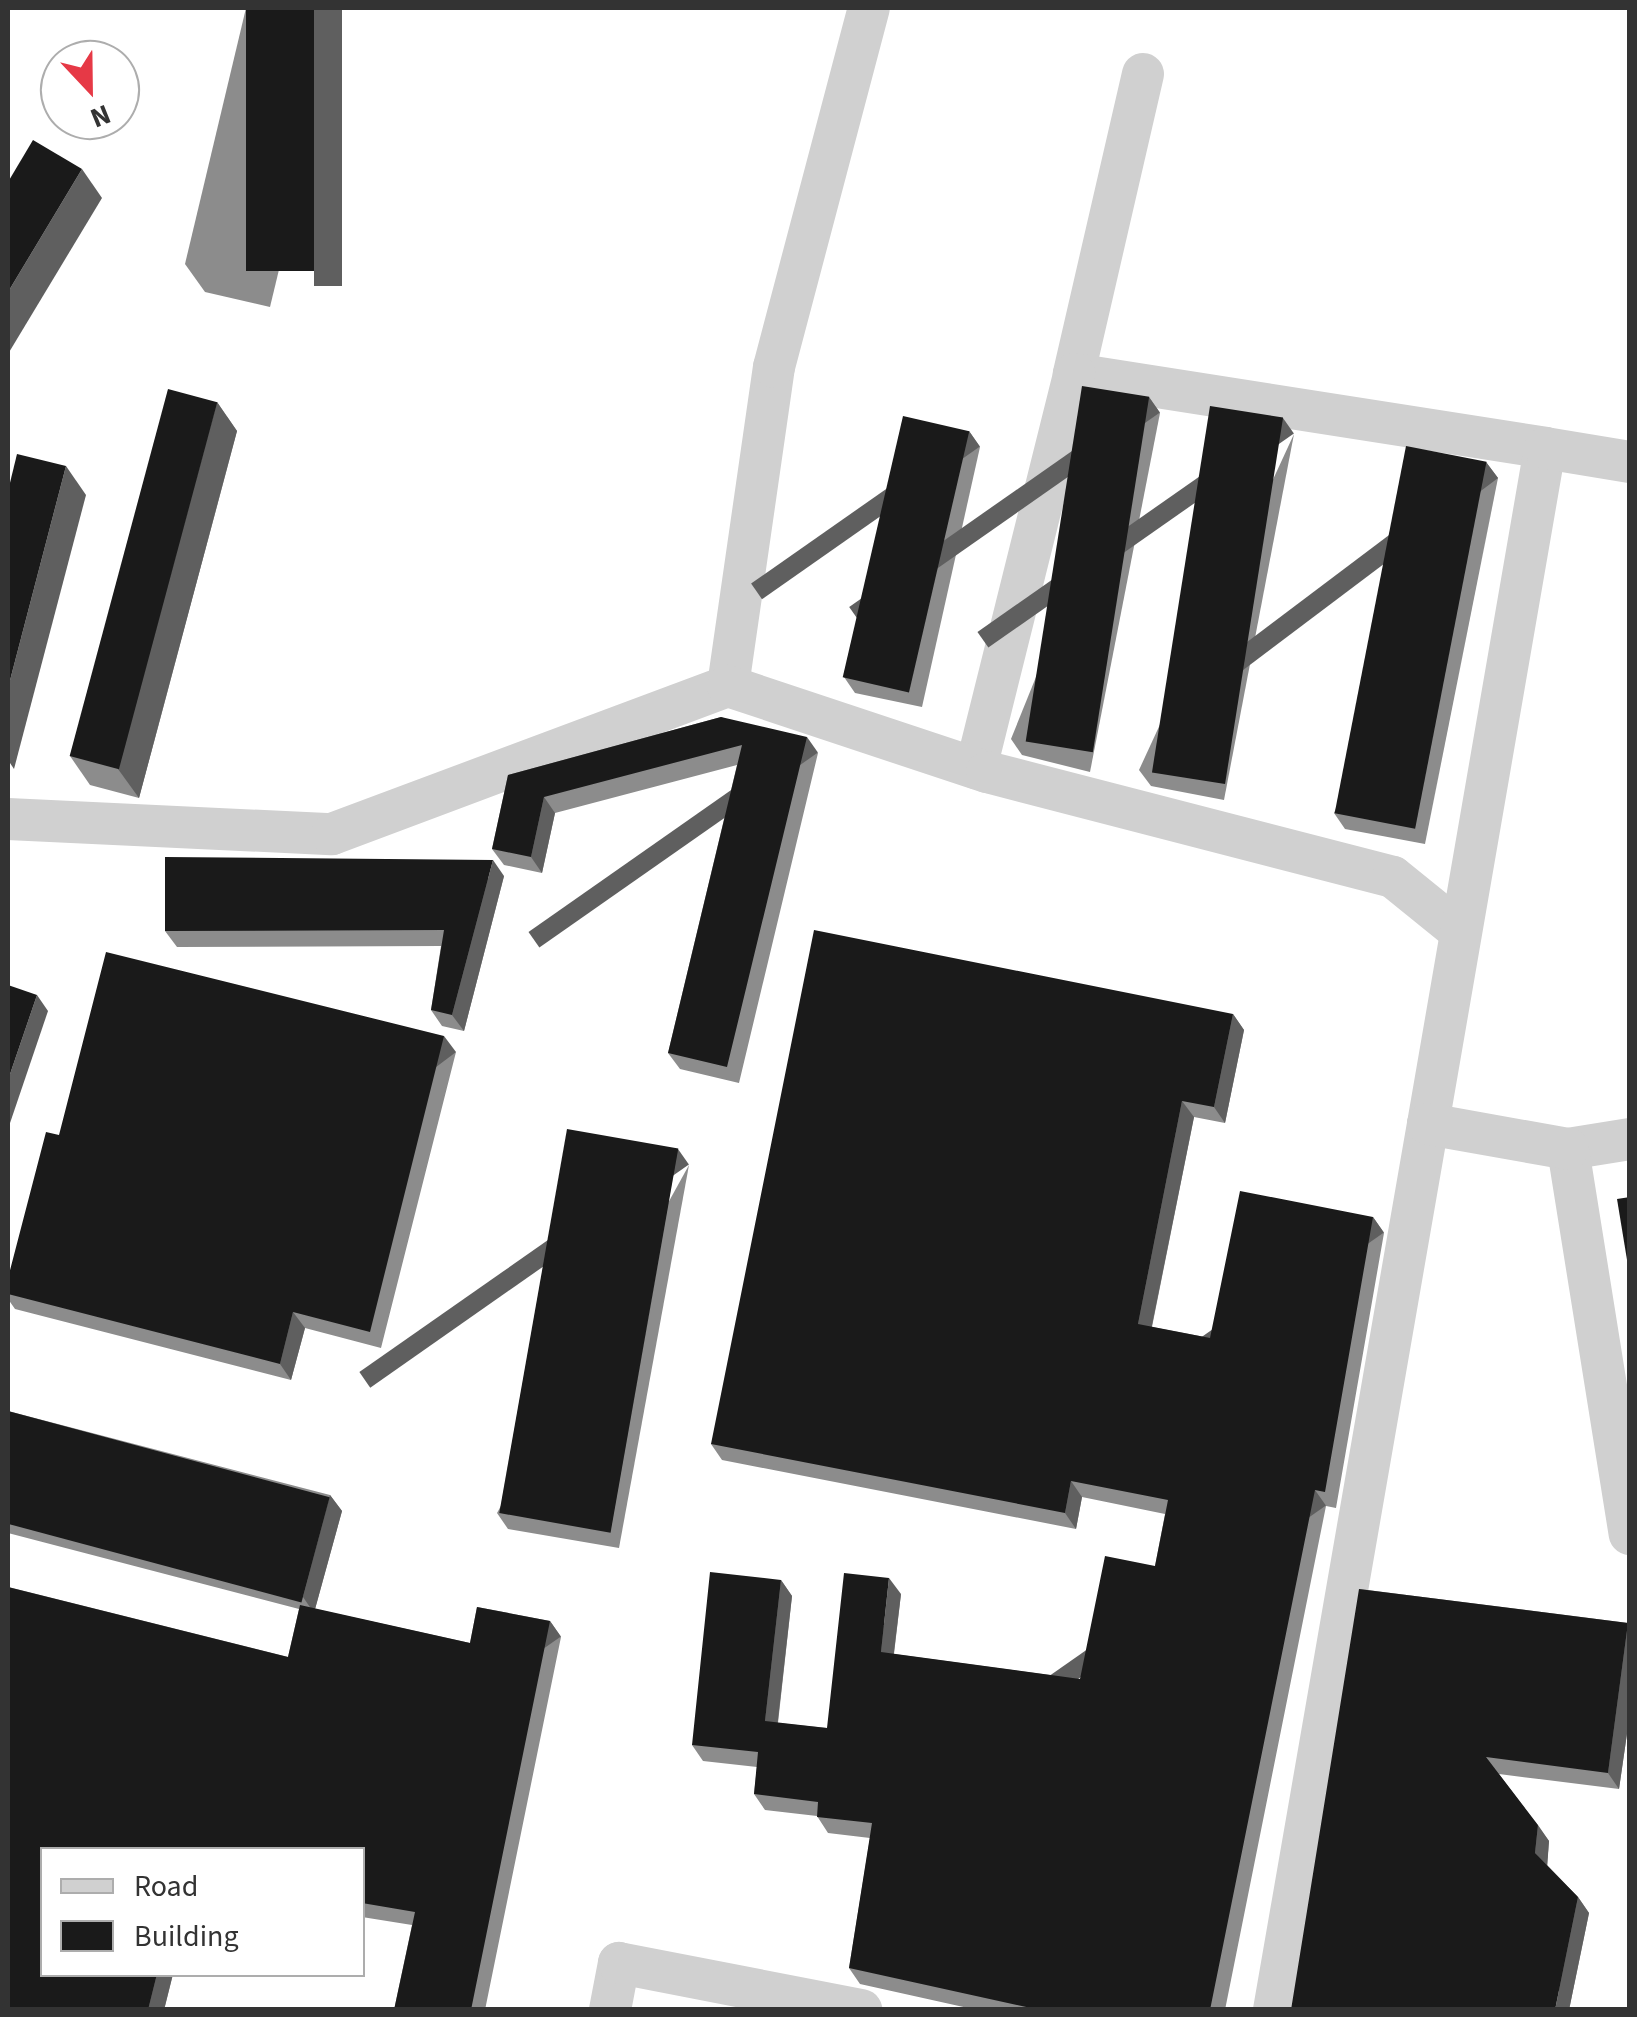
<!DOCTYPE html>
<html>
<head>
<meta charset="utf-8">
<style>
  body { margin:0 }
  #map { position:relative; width:1637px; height:2017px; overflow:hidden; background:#fff; font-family:"Source Sans 3",sans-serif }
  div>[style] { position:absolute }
  .minor>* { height:42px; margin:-21px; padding:0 21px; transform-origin:21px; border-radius:21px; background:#d0d0d0 }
  .wall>* { inset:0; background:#8c8c8c }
  .shaded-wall>* { inset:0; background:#5f5f5f; transform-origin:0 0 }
  .building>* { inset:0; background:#1a1a1a; transform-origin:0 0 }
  span { translate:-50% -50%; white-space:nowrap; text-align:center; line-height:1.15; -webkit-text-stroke:10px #fff; paint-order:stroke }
  .frame { position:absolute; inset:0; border:10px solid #333; pointer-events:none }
  .legend { position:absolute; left:40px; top:1847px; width:325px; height:130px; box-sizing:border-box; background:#fff; border:2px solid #adadad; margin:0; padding:12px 18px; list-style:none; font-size:30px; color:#333 }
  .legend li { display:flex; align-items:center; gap:20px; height:50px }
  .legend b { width:50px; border:2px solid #adadad }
  .north { position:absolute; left:40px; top:40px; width:100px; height:100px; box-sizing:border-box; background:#fff; border:2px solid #adadad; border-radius:50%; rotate:158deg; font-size:28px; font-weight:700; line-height:40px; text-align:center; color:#333 }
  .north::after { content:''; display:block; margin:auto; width:35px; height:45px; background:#e63946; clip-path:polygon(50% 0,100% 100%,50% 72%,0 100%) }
</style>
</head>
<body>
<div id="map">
  <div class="minor">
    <i style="left:1143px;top:74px;width:308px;rotate:103deg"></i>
    <i style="left:1074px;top:374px;width:477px;rotate:8.9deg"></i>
    <i style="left:728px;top:686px;width:322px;rotate:-81.8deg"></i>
    <i style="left:774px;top:367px;width:371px;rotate:-75.2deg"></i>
    <i style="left:976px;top:768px;width:406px;rotate:-76deg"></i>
    <i style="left:8px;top:819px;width:324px;rotate:2.7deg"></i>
    <i style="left:332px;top:834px;width:423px;rotate:-20.5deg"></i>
    <i style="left:728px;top:686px;width:273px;rotate:18.4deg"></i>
    <i style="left:987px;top:772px;width:419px;rotate:14.5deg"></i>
    <i style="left:1393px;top:877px;width:87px;rotate:39deg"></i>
    <i style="left:1428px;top:1124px;width:686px;rotate:-80.18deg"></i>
    <i style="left:1545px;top:448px;width:86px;rotate:9.4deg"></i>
    <i style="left:1630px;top:1139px;width:63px;rotate:170.8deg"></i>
    <i style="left:1568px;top:1149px;width:390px;rotate:80.9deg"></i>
    <i style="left:610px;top:2010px;width:48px;rotate:-79.2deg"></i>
    <i style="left:619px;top:1963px;width:247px;rotate:11deg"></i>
    <i style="left:1274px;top:2010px;width:899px;rotate:-80.14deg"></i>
    <i style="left:1428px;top:1124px;width:142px;rotate:10.1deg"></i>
  </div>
  <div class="wall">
    <i style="clip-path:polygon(246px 8px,342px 8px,270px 307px,205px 292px,185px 264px)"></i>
    <i style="clip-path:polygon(1149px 397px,1160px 413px,1090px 772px,1022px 755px,1011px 739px)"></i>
    <i style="clip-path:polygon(217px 402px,237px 431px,139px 798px,90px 785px,70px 756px)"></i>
    <i style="clip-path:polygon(969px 431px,980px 447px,922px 707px,855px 693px,844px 677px)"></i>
    <i style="clip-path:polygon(1294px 434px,1224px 800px,1151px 786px,1139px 770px)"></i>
    <i style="clip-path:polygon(1486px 462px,1498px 478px,1425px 844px,1345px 829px,1334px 813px)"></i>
    <i style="clip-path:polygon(721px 717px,818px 753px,739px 1083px,680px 1069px,668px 1053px,737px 765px,555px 813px,542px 873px,504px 865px,492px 849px,508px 775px)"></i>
    <i style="clip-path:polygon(504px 876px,464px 1031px,442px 1026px,431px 1010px,441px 946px,177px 947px,165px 931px)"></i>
    <i style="clip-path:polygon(1233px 1014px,1244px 1030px,1225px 1123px,1194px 1117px,1152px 1327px,1210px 1338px,1373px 1217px,1384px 1233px,1336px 1508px,1326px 1506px,1225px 2010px,977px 2010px,860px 1984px,849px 1968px,870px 1838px,828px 1833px,817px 1816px,765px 1810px,754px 1794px,757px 1767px,703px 1761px,692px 1745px,781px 1580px,792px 1596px,778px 1723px,827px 1728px,901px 1594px,894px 1654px,1080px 1679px,1155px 1566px,1165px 1514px,1082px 1497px,1076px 1529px,722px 1460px,711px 1444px)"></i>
    <i style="clip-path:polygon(456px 1052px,381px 1348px,305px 1328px,291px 1380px,15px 1309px,8px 1299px,8px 1278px,59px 1135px)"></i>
    <i style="clip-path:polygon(689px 1165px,619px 1548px,508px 1529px,497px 1513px)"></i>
    <i style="clip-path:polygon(8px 1411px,330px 1495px,342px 1511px,315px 1609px,470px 1643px,477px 1607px,550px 1621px,561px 1637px,485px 2010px,394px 2010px,412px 1925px,362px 1917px,362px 1850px,42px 1850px,42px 1974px,173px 1974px,164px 2010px,8px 2010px,8px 1587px,288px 1657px,299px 1609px,8px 1533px)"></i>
    <i style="clip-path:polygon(1359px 1589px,1628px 1623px,1630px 1625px,1630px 1713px,1619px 1789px,1499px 1774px,1549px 1841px,1547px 1865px,1578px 1897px,1589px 1913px,1569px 2010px)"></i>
  </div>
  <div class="shaded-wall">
    <i style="left:314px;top:8px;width:28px;height:278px"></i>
    <i style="clip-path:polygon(82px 169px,102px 198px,8px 354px,8px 292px)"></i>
    <i style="left:1149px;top:397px;width:19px;height:366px;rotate:55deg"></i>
    <i style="clip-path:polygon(217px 402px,237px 431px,139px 798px,118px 769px)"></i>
    <i style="left:1283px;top:418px;width:19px;height:373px;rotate:55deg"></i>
    <i style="left:969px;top:431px;width:19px;height:266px;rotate:55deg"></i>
    <i style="left:1486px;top:462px;width:20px;height:373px;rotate:53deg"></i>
    <i style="clip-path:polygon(66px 466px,86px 495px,14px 769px,8px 760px,8px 688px)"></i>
    <i style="left:807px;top:737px;width:19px;height:340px;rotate:55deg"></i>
    <i style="clip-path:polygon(544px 797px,555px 813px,542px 873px,531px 857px)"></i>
    <i style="clip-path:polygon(493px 860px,504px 876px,464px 1031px,452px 1015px)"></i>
    <i style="clip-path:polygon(37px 995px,48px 1011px,8px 1129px,8px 1080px)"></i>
    <i style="clip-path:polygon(1233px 1014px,1244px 1030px,1225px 1123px,1214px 1107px)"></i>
    <i style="left:444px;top:1036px;width:20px;height:305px;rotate:53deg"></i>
    <i style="clip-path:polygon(1182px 1101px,1194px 1117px,1149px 1340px,1138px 1324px)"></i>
    <i style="left:678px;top:1149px;width:19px;height:389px;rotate:55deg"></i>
    <i style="left:1373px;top:1217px;width:19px;height:279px;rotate:55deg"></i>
    <i style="clip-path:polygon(293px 1312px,305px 1328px,291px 1380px,280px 1364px)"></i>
    <i style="clip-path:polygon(1071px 1481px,1082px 1497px,1076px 1529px,1065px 1513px)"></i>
    <i style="left:1315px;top:1490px;width:19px;height:530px;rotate:55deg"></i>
    <i style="clip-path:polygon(330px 1495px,342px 1511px,314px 1613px,303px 1597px)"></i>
    <i style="clip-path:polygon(889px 1578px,901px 1594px,892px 1668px,881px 1652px)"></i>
    <i style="clip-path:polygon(781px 1580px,792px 1596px,776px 1737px,765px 1721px)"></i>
    <i style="left:550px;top:1621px;width:19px;height:397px;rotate:55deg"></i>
    <i style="clip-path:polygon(1628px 1623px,1630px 1625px,1630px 1713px,1619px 1789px,1608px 1773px)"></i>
    <i style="clip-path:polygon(1538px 1825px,1549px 1841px,1547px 1869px,1535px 1853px)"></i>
    <i style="clip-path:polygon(1578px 1897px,1589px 1913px,1569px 2010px,1555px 2010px)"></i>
    <i style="clip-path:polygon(157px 1974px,173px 1974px,164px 2010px,148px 2010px)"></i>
  </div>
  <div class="building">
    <i style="left:246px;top:8px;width:68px;height:263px"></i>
    <i style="clip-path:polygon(33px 140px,82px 169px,8px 292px,8px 182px)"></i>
    <i style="left:1082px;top:386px;width:68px;height:360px;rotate:9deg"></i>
    <i style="left:168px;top:389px;width:51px;height:380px;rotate:15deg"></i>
    <i style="left:1210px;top:406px;width:74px;height:371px;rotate:9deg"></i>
    <i style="left:903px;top:416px;width:68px;height:268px;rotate:13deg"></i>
    <i style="left:1406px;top:446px;width:82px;height:374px;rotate:11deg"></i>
    <i style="clip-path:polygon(17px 454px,66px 466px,8px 688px,8px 491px)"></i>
    <i style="clip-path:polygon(721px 717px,807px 737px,727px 1067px,668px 1053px,742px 745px,544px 797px,531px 857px,492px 849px,508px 775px)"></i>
    <i style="clip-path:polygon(165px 857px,493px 860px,452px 1015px,431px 1010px,444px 930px,165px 931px)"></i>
    <i style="clip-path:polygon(814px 930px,1233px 1014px,1214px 1107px,1182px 1101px,1138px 1324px,1210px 1338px,1240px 1191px,1373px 1217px,1325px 1492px,1315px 1490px,1210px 2010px,1040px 2010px,849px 1968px,872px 1823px,817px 1817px,818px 1802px,754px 1794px,758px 1752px,692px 1745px,710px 1572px,781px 1580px,765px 1721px,827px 1728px,844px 1573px,889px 1578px,881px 1652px,1080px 1679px,1105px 1556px,1155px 1566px,1168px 1500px,1071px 1481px,1065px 1513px,711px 1444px)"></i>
    <i style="clip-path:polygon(106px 952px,444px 1036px,370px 1332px,293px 1312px,280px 1364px,8px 1294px,8px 1278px,46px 1132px,59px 1135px)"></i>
    <i style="clip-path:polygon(8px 985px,37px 995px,8px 1080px)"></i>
    <i style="left:567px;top:1129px;width:113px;height:390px;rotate:10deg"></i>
    <i style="clip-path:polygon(1630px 1197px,1630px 1278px,1617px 1199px)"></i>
    <i style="left:8px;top:1411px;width:333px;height:109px;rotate:15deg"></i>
    <i style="clip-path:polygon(8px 1587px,288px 1657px,300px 1605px,470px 1643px,477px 1607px,550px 1621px,471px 2010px,394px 2010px,415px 1912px,362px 1903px,362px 1850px,42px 1850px,42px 1974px,157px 1974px,148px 2010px,8px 2010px)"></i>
    <i style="clip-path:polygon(1359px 1589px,1628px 1623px,1608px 1773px,1486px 1757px,1538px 1825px,1535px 1853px,1578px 1897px,1555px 2010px,1291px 2010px)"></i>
  </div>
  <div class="frame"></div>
  <ul class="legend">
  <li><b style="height:12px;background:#d0d0d0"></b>Road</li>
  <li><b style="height:28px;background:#1a1a1a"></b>Building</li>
  </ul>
  <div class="north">N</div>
</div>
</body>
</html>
